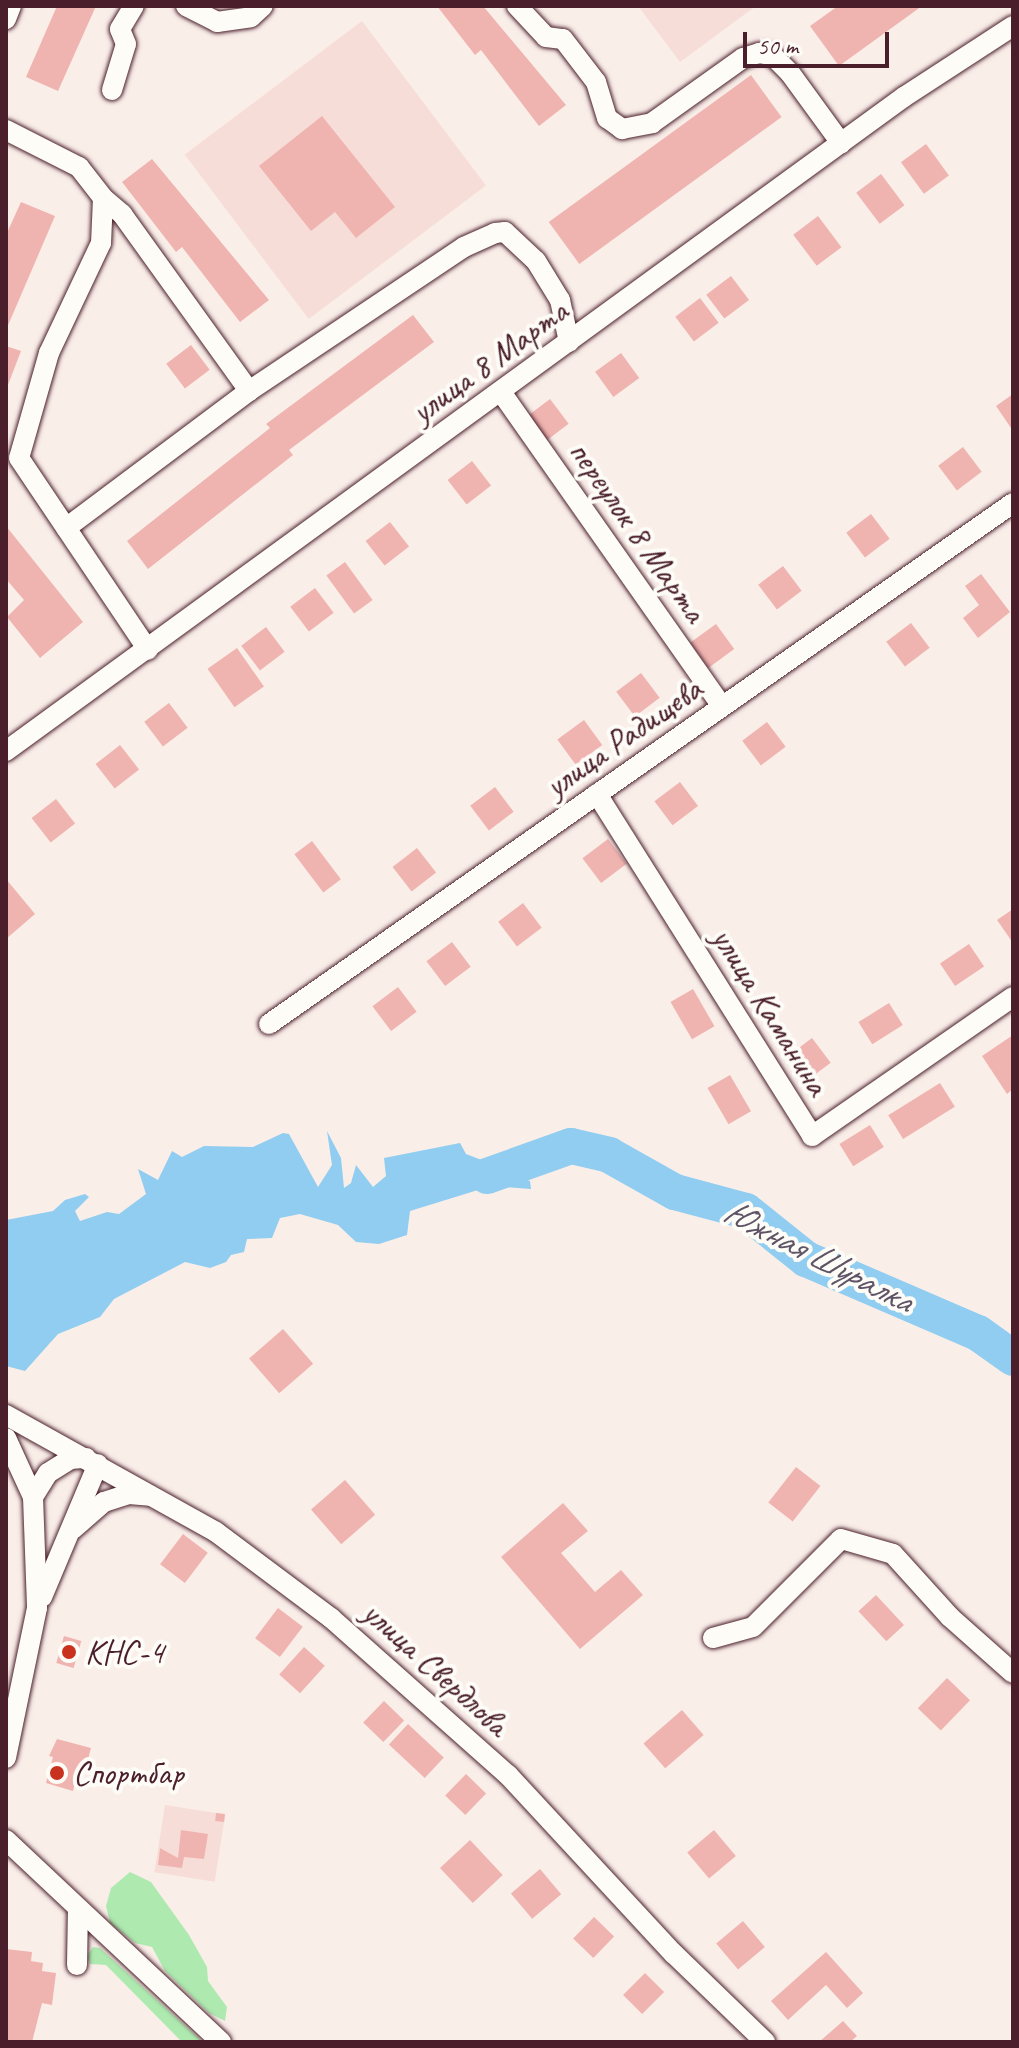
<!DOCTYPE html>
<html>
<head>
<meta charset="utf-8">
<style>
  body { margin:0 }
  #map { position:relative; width:1019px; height:2048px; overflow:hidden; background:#faeee9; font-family:Caveat,sans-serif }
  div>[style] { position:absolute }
  .built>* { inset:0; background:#f7ddd8; transform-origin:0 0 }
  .green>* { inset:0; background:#aeeab0 }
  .water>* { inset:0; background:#90cdf0 }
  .river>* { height:36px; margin:-18px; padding:0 18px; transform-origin:18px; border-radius:18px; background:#90cdf0 }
  .building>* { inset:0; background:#f0b4b0; transform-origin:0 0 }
  .roads { filter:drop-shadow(0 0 2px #4a1f2b) drop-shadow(0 0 2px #4a1f2b) }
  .minor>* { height:20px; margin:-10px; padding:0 10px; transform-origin:10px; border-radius:10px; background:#fdfcf7 }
  .dots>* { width:22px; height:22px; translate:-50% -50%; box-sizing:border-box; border:4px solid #fdfcf7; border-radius:50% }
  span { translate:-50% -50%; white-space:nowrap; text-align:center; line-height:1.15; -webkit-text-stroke:8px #fdfcf7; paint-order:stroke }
  .street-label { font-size:34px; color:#4a1f2b }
  .poi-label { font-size:34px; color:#4a1f2b }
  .left { translate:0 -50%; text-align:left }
  .water-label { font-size:36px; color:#5f5366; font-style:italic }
  .frame { position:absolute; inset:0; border:8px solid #4a1f2b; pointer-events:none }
  .scale { position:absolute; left:743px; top:32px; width:146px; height:36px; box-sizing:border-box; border:4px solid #4a1f2b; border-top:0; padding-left:10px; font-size:24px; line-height:28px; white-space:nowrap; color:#4a1f2b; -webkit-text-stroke:6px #fdfcf7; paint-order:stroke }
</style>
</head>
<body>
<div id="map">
  <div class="built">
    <i style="clip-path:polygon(638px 6px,756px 6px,680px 62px)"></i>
    <i style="left:362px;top:21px;width:206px;height:222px;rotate:53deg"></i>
    <i style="left:165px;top:1805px;width:61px;height:68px;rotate:9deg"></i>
  </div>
  <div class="green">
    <i style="clip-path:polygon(130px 1872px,151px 1882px,189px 1935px,207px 1967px,208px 1981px,227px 2007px,225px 2021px,209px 2013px,165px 1971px,152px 1947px,135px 1943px,110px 1923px,106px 1906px,111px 1888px)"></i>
    <i style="clip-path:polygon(93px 1947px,100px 1948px,203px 2042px,182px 2042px,106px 1965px,90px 1964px,87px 1956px)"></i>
  </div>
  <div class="water">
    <i style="clip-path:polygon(327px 1131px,341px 1158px,344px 1188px,351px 1183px,356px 1165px,373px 1187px,386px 1176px,384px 1158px,460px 1143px,466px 1154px,492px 1164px,534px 1160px,522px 1178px,530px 1181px,531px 1189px,491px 1186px,410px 1211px,407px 1235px,379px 1244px,356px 1242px,338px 1225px,300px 1214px,280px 1218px,272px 1238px,247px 1239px,244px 1252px,231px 1255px,226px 1262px,210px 1268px,185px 1262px,114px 1299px,100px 1317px,58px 1334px,25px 1371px,6px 1366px,6px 1220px,53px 1211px,65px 1200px,85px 1194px,89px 1197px,75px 1211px,80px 1221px,107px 1212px,119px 1214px,146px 1194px,138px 1169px,158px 1180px,172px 1151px,182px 1157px,204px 1146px,253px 1147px,283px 1133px,289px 1134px,318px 1187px,332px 1165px)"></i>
  </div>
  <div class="river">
    <i style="left:487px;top:1176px;width:89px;rotate:-19.7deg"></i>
    <i style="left:571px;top:1146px;width:39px;rotate:13deg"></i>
    <i style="left:609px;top:1155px;width:76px;rotate:29.3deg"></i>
    <i style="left:675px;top:1192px;width:73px;rotate:15deg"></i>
    <i style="left:746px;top:1211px;width:77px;rotate:38.7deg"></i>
    <i style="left:806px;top:1259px;width:187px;rotate:23.3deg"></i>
    <i style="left:978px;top:1333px;width:43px;rotate:35.5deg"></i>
  </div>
  <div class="building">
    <i style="clip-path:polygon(57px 6px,96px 6px,58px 91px,26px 77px)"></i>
    <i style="clip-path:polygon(437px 6px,483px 6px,566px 105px,539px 126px,481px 50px,475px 55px)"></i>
    <i style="clip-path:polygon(838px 6px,922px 6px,839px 66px,810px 26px)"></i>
    <i style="left:751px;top:75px;width:52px;height:250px;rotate:54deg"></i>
    <i style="clip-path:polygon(322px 116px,395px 207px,356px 238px,335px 212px,311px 231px,259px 166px)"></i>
    <i style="left:926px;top:144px;width:39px;height:31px;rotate:54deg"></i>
    <i style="clip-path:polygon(152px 159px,269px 300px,240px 322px,182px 247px,176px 252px,122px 182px)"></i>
    <i style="left:881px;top:174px;width:39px;height:31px;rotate:53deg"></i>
    <i style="clip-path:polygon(21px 202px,55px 216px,6px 330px,6px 235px)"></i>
    <i style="left:818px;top:216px;width:39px;height:31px;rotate:53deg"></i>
    <i style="left:731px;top:276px;width:30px;height:31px;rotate:53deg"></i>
    <i style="left:700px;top:298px;width:31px;height:31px;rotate:53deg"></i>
    <i style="clip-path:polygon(413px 315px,434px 342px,289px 450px,293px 455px,148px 569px,127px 541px,270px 428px,266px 424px)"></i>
    <i style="left:191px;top:345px;width:31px;height:31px;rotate:53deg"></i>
    <i style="clip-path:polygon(6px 346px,21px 351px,6px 390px)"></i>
    <i style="left:621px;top:353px;width:31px;height:32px;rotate:54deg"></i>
    <i style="clip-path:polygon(1013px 394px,1013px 431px,996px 406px)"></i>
    <i style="left:550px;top:399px;width:31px;height:31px;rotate:53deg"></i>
    <i style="left:963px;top:447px;width:31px;height:31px;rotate:53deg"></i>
    <i style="left:472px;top:461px;width:31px;height:31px;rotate:52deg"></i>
    <i style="left:871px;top:514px;width:31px;height:31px;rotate:53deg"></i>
    <i style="left:390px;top:522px;width:31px;height:31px;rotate:52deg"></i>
    <i style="clip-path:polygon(6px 526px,83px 622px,40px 658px,7px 617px,24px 600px,6px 579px)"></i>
    <i style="left:345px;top:562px;width:47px;height:23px;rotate:54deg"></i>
    <i style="left:783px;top:566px;width:31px;height:31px;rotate:53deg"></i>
    <i style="clip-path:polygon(981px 574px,1010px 612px,978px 638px,963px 618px,979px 605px,965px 586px)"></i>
    <i style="left:315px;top:588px;width:31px;height:31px;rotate:53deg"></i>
    <i style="left:911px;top:623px;width:31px;height:31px;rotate:53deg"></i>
    <i style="left:716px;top:624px;width:31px;height:32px;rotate:54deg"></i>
    <i style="left:266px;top:627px;width:31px;height:31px;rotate:53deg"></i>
    <i style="left:237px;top:648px;width:47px;height:36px;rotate:55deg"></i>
    <i style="left:641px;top:673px;width:31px;height:31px;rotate:53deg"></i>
    <i style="left:169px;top:703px;width:31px;height:31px;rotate:53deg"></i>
    <i style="left:584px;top:720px;width:31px;height:33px;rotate:54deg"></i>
    <i style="left:767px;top:722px;width:31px;height:31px;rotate:53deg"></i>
    <i style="left:120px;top:745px;width:31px;height:31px;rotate:52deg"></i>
    <i style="left:680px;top:782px;width:30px;height:32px;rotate:53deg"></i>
    <i style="left:495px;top:787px;width:31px;height:31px;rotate:53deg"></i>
    <i style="left:56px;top:799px;width:31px;height:31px;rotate:52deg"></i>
    <i style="left:608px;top:839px;width:31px;height:32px;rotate:53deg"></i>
    <i style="left:312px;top:841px;width:48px;height:22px;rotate:53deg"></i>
    <i style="left:417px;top:848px;width:31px;height:31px;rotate:52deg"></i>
    <i style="clip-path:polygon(6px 879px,35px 914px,6px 939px)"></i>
    <i style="left:523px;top:903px;width:31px;height:31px;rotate:53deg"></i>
    <i style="clip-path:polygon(1013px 909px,1013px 943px,997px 920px)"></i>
    <i style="left:452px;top:942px;width:31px;height:32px;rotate:53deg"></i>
    <i style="left:969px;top:944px;width:27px;height:35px;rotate:56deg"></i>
    <i style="left:398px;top:987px;width:31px;height:32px;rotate:53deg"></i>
    <i style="left:693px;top:989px;width:43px;height:26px;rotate:60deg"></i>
    <i style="left:889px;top:1003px;width:26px;height:36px;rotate:58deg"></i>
    <i style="clip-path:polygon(1013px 1035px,1013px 1089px,1007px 1094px,982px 1056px)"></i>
    <i style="left:812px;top:1038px;width:31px;height:32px;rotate:53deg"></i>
    <i style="left:730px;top:1075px;width:42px;height:26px;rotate:60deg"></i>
    <i style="left:940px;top:1083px;width:28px;height:61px;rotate:58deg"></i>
    <i style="left:870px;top:1125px;width:26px;height:36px;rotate:58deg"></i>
    <i style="left:283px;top:1329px;width:46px;height:45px;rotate:49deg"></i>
    <i style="left:796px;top:1467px;width:31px;height:45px;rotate:38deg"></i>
    <i style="left:345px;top:1480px;width:46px;height:45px;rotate:49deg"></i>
    <i style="clip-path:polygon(563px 1503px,588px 1531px,561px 1553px,595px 1592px,621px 1570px,643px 1595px,580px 1649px,501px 1557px)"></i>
    <i style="left:183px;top:1534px;width:31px;height:38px;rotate:37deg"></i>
    <i style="left:876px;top:1595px;width:41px;height:24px;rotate:47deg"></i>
    <i style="left:278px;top:1608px;width:31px;height:38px;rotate:37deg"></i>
    <i style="left:64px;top:1636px;width:18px;height:28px;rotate:16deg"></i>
    <i style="left:304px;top:1647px;width:28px;height:37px;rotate:42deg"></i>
    <i style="left:947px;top:1678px;width:32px;height:42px;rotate:44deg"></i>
    <i style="left:384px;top:1701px;width:28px;height:30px;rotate:44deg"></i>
    <i style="left:682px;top:1710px;width:33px;height:51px;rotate:49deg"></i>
    <i style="left:408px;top:1724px;width:49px;height:28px;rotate:43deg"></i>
    <i style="clip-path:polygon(57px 1739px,91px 1748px,87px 1763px,81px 1762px,73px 1791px,46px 1783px,53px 1757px,49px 1756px)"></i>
    <i style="left:466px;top:1774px;width:28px;height:30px;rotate:44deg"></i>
    <i style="left:216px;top:1813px;width:9px;height:8px;rotate:6deg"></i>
    <i style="clip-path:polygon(181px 1830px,208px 1834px,204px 1859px,184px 1857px,182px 1868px,158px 1865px,160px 1848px,178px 1858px)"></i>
    <i style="left:714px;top:1830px;width:34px;height:35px;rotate:50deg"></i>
    <i style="left:470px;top:1840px;width:48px;height:41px;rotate:47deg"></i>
    <i style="left:540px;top:1869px;width:33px;height:38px;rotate:50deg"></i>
    <i style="left:594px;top:1917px;width:28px;height:30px;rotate:44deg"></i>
    <i style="left:743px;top:1921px;width:34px;height:35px;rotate:50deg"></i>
    <i style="clip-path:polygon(6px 1949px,32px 1952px,31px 1961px,43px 1963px,42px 1971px,56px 1973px,52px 2005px,42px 2003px,32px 2042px,6px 2042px)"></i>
    <i style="clip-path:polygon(826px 1952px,863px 1993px,847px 2008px,826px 1985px,788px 2020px,771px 2001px)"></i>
    <i style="left:645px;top:1973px;width:27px;height:31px;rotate:45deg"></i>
    <i style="clip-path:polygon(843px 2021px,857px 2036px,850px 2042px,819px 2042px)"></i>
  </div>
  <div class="roads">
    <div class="minor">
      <i style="left:186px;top:6px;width:35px;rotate:27deg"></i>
      <i style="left:217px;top:22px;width:34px;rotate:-8deg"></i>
      <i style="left:251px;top:17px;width:16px;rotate:-43deg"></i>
      <i style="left:517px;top:6px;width:42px;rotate:46.9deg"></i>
      <i style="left:546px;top:37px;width:17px;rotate:7deg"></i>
      <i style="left:563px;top:39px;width:54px;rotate:52.5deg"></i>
      <i style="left:596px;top:82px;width:38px;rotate:73deg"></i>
      <i style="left:607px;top:118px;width:19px;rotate:36deg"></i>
      <i style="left:622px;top:129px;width:31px;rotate:-11deg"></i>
      <i style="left:652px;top:123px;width:112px;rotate:-35.5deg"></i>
      <i style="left:743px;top:58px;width:17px;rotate:-17deg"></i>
      <i style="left:759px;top:53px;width:13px;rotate:9deg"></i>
      <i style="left:772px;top:55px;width:25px;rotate:45deg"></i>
      <i style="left:790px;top:73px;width:87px;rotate:53.9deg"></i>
      <i style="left:6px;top:19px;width:14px;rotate:-69deg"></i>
      <i style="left:112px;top:90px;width:48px;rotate:-73.1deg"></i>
      <i style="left:126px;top:44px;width:16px;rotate:-112deg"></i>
      <i style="left:120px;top:29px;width:27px;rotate:-59deg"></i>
      <i style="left:6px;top:130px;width:82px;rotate:26.9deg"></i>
      <i style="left:79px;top:167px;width:39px;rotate:52deg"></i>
      <i style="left:103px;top:198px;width:45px;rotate:92.5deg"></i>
      <i style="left:101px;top:243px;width:122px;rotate:115.3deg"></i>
      <i style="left:49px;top:353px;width:109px;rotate:105.9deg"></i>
      <i style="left:19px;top:458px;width:231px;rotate:56.1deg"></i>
      <i style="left:103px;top:198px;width:25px;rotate:40deg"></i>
      <i style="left:122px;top:214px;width:218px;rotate:54.3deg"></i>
      <i style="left:501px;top:392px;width:384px;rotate:54.9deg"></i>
      <i style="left:66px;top:528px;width:229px;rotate:-36.8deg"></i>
      <i style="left:249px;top:391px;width:259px;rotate:-33.8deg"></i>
      <i style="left:464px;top:247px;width:34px;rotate:-24deg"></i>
      <i style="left:495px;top:233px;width:10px;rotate:-6deg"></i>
      <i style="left:505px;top:232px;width:42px;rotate:43.1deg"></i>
      <i style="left:536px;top:261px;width:46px;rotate:58.4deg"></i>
      <i style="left:560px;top:300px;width:43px;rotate:77.9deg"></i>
      <i style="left:6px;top:751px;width:1111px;rotate:-36.07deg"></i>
      <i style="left:904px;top:97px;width:130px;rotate:-33.1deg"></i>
      <i style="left:597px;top:794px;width:404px;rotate:57.8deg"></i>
      <i style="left:812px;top:1136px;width:244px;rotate:-34.7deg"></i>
      <i style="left:269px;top:1024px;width:908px;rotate:-35deg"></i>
      <i style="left:6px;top:1415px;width:240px;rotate:29.1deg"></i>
      <i style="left:216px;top:1532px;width:144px;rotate:36.8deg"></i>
      <i style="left:331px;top:1618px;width:237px;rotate:41.6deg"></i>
      <i style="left:508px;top:1775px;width:244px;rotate:47.2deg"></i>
      <i style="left:674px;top:1954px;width:127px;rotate:44deg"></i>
      <i style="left:6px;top:1438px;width:65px;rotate:65.4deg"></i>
      <i style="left:33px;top:1497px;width:111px;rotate:87.9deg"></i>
      <i style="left:37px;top:1608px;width:153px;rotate:101.7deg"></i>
      <i style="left:33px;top:1497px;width:28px;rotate:-58deg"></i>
      <i style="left:48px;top:1473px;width:26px;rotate:-32deg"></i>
      <i style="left:70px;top:1459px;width:16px;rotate:-4deg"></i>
      <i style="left:73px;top:1529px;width:41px;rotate:-41.1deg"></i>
      <i style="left:104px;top:1502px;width:26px;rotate:-18deg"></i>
      <i style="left:129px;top:1494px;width:21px;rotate:5deg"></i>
      <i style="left:42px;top:1597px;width:144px;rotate:-67.2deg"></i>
      <i style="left:713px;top:1638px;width:41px;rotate:-15.4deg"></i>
      <i style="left:753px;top:1627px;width:124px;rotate:-45deg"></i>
      <i style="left:841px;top:1539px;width:54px;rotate:16.1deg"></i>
      <i style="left:893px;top:1554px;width:85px;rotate:47.9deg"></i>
      <i style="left:950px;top:1617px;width:84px;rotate:41.6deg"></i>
      <i style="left:6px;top:1840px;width:295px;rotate:43.2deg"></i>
      <i style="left:77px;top:1965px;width:56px;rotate:-89deg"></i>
    </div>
  </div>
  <div class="dots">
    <i style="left:69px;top:1652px;background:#c8321e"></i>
    <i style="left:57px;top:1773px;background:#c8321e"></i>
  </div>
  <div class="street-label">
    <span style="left:489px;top:361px;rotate:-36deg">улица 8 Марта</span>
    <span style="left:638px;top:531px;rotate:55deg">переулок 8 Марта</span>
    <span style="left:623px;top:737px;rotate:-35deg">улица Радищева</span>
    <span style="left:771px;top:1011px;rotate:58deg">улица Каманина</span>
    <span style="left:436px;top:1668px;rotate:42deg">улица Свердлова</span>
  </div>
  <div class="poi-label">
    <span class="left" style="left:85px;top:1652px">КНС-4</span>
    <span class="left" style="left:73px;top:1773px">Спортбар</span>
  </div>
  <div class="water-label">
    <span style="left:818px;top:1256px;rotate:27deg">Южная Шуралка</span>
  </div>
  <div class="frame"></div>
  <div class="scale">50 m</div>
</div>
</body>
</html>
